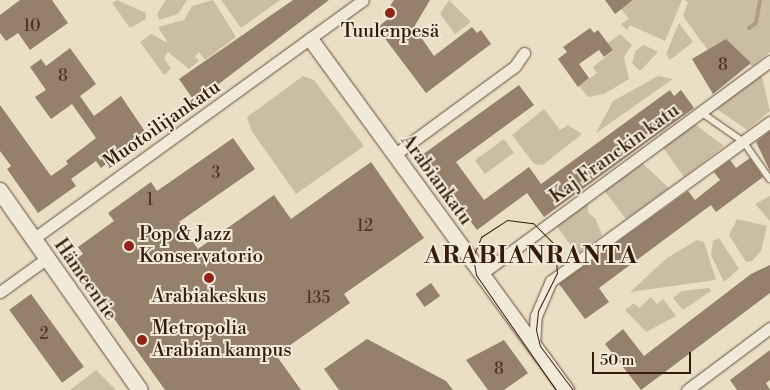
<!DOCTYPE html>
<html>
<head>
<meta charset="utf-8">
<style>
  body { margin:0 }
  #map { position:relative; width:770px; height:390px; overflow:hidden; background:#eadec4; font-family:"Libre Bodoni",serif }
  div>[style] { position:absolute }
  .green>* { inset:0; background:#cbbda4; transform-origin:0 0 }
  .stream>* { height:4px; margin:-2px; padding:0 2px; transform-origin:2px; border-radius:2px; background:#ad9c85 }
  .building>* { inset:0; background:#94806b; transform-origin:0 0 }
  .roads { filter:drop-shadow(0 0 1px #634c38) drop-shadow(0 0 1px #634c38) }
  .service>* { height:5.5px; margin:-2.75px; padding:0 2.75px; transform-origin:2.75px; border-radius:2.75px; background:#f1ead9 }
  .minor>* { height:11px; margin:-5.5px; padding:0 5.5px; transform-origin:5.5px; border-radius:5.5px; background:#f1ead9 }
  .tertiary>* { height:15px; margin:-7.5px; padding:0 7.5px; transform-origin:7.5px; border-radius:7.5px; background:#f1ead9 }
  .secondary>* { height:16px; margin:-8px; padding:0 8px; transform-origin:8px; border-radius:8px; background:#f1ead9 }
  .tram>* { height:1px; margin:-0.5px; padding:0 0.5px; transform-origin:0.5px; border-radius:0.5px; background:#361b0a }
  .dots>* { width:14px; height:14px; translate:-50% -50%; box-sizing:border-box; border:2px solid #f1ead9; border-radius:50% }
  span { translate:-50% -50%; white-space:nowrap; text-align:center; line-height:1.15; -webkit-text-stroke:4px #f1ead9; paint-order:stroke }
  .number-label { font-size:16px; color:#4e3422 }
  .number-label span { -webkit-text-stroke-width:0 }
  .poi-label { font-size:19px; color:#361b0a }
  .left { translate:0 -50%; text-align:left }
  .street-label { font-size:19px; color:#361b0a }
  .district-label { font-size:24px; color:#361b0a; font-weight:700; letter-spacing:1px }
  .scale { position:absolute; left:592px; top:352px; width:99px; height:22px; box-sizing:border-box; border:2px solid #361b0a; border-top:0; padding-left:6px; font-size:15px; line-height:18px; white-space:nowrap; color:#361b0a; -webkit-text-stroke:4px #f1ead9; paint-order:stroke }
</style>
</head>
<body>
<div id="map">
  <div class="green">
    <i style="clip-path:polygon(117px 0,146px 13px,146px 19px,130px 28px,112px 3px)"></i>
    <i style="clip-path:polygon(166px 0,187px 0,178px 14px,159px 20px,157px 14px)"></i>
    <i style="clip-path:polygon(213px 0,236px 37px,205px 60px,199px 52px,195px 56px,199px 61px,189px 69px,168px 52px,164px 58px,171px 69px,164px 75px,140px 42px,151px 34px,168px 43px,158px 27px,184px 20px,192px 6px)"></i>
    <i style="clip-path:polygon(221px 0,280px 0,241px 28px)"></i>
    <i style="clip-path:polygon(449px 0,471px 22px,455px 34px,440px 14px)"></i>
    <i style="clip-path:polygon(634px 0,682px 0,665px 41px,630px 25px,627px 30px,621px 24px,629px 19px,621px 9px)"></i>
    <i style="clip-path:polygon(684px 0,770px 0,770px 52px,752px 66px,726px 39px,709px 52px,683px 16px,688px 2px)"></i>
    <i style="clip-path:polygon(679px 23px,693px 42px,670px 60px,666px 54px)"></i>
    <i style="clip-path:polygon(620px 34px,632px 45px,624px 57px,629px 79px,604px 94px,588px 97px,579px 86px,597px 73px,593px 67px,613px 51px,608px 43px)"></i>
    <i style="clip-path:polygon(644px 45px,658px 52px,640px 71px,632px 63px,636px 50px)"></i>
    <i style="clip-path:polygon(761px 73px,770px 111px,747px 130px,714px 107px)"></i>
    <i style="clip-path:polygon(303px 76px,314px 80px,364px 146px,296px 194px,251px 130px,247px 117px)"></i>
    <i style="clip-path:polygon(658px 76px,673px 79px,596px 133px,613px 101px)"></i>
    <i style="clip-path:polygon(544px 109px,560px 130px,568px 125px,582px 134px,543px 165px,534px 164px,512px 135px)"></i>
    <i style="clip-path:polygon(693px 123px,724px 146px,684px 177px,662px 146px)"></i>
    <i style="left:504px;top:139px;width:17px;height:36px;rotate:54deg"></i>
    <i style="clip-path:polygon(641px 162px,669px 188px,626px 219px,603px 189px)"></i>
    <i style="clip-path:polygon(770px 196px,770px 221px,755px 204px)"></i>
    <i style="clip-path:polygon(588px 200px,588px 213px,595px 218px,602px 235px,577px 254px,555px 224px)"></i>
    <i style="clip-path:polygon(737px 219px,767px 226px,761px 251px,752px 261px,746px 262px,729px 235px)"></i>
    <i style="clip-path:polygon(719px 238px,739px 269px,724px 282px,711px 255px,713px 241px)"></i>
    <i style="clip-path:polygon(697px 240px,704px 242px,716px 280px,630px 292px,667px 258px)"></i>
    <i style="clip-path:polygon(709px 288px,711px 291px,683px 310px,673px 298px,682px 291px)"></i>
    <i style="clip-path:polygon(651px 297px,657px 304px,663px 299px,676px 316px,646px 332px,625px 310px,634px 303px,639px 308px)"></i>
    <i style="clip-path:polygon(96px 370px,116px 390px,70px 390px,95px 371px)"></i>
  </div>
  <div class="stream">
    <i style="left:749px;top:28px;width:9px;rotate:-36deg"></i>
    <i style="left:756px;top:23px;width:23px;rotate:-80deg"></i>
  </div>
  <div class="building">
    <i style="clip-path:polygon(20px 0,52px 0,68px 23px,30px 50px,18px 33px,6px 41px,0 33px,0 15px)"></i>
    <i style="clip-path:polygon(293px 0,329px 0,195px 102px,179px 79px)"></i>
    <i style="clip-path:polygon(394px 0,430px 0,414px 27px,434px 56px,472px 27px,477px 33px,481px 30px,491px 44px,426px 93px,377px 28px,395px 13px,390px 6px)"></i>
    <i style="clip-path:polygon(605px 0,633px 0,615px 14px)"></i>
    <i style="clip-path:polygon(590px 28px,594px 33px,598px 30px,613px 50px,604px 57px,599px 50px,579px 64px,589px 78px,578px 87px,558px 59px,567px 52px,563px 47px)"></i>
    <i style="clip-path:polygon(726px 39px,751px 63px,713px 94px,692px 59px)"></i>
    <i style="clip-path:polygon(70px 48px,96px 84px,80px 96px,94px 116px,121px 96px,146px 133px,101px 168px,96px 161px,71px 179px,76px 186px,38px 213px,7px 169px,11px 166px,0 151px,0 105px,51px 176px,68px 164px,66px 161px,96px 138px,72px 104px,51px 119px,35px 97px,46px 90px,30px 67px,41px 59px,46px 66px)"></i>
    <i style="clip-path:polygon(519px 85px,534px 105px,456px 162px,484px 200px,529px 167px,541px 184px,670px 90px,674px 96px,681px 90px,694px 108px,544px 217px,527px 193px,477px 230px,422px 155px)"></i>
    <i style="clip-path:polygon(770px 131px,770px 171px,756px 142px)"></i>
    <i style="clip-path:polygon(233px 138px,255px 169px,179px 222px,198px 249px,274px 195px,291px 219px,371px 162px,424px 238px,344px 294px,350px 303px,276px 355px,301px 390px,165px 390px,73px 261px,83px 254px,78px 247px,114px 221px,108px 213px,151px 182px,157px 191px)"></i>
    <i style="clip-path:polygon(750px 158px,763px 177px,716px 212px,711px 205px,599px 288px,609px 302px,585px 319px,559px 284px,688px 191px,695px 200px,720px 180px,714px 172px,730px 160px,736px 168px)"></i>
    <i style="clip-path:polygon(770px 265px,770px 293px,641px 390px,605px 344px,623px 329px,644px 356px,751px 274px)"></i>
    <i style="left:431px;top:283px;width:16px;height:19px;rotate:55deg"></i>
    <i style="left:31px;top:294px;width:90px;height:27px;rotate:54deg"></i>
    <i style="clip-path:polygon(367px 339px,446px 381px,453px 390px,339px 390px,324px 369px)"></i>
    <i style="clip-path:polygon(504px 340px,528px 373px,504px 390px,488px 390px,466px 360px)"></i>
    <i style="clip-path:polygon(770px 350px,770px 380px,766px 383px,770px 390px,737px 390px,730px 380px)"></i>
  </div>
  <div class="roads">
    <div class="service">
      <i style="left:701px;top:112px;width:52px;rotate:34.9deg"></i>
      <i style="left:744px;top:142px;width:45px;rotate:54.9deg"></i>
    </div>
    <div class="minor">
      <i style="left:394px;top:155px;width:150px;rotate:-36.3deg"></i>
      <i style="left:515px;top:66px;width:16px;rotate:-55deg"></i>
      <i style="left:33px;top:239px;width:407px;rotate:-35.9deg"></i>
      <i style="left:481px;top:274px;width:359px;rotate:-36.4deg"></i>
      <i style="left:0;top:292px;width:57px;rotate:-35.7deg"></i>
      <i style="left:534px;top:349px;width:33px;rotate:-87deg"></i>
      <i style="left:536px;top:316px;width:38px;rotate:-67deg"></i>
      <i style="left:551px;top:281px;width:271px;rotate:-36deg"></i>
      <i style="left:687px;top:390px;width:104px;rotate:-36.8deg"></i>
    </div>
    <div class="tertiary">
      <i style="left:311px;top:40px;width:433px;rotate:53.9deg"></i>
    </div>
    <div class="secondary">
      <i style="left:0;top:191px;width:243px;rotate:54.9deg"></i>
    </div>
  </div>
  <div class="tram">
    <i style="left:556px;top:390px;width:140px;rotate:-124.8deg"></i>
    <i style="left:476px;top:275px;width:18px;rotate:-99deg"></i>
    <i style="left:473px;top:257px;width:22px;rotate:-68deg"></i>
    <i style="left:481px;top:237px;width:31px;rotate:-33deg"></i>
    <i style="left:507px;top:220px;width:26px;rotate:7deg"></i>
    <i style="left:533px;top:223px;width:31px;rotate:45deg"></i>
    <i style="left:555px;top:245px;width:28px;rotate:86deg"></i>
    <i style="left:557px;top:273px;width:42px;rotate:116.6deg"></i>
    <i style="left:538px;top:311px;width:19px;rotate:96deg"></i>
    <i style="left:536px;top:330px;width:16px;rotate:76deg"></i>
    <i style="left:540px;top:346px;width:55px;rotate:53.1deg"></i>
  </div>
  <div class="dots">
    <i style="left:390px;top:13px;background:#8f2418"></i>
    <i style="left:129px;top:246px;background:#8f2418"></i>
    <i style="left:209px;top:278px;background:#8f2418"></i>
    <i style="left:142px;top:340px;background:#8f2418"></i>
  </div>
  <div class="number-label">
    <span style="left:32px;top:26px">10</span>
    <span style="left:723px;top:65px">8</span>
    <span style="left:63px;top:76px">8</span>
    <span style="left:216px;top:173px">3</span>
    <span style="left:150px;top:200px">1</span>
    <span style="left:365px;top:226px">12</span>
    <span style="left:318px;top:298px">135</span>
    <span style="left:44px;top:334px">2</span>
    <span style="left:499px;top:369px">8</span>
  </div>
  <div class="poi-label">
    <span style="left:390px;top:32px">Tuulenpesä</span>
    <span class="left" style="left:139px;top:246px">Pop &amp; Jazz<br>Konservatorio</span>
    <span style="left:209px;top:297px">Arabiakeskus</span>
    <span class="left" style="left:152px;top:340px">Metropolia<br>Arabian kampus</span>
  </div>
  <div class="street-label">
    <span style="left:162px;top:125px;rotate:-35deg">Muotoilijankatu</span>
    <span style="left:615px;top:154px;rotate:-36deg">Kaj Franckin katu</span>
    <span style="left:436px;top:180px;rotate:54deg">Arabiankatu</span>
    <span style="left:85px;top:280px;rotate:55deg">Hämeentie</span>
  </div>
  <div class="district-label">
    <span style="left:531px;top:257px">ARABIANRANTA</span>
  </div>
  <div class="scale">50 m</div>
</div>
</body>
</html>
